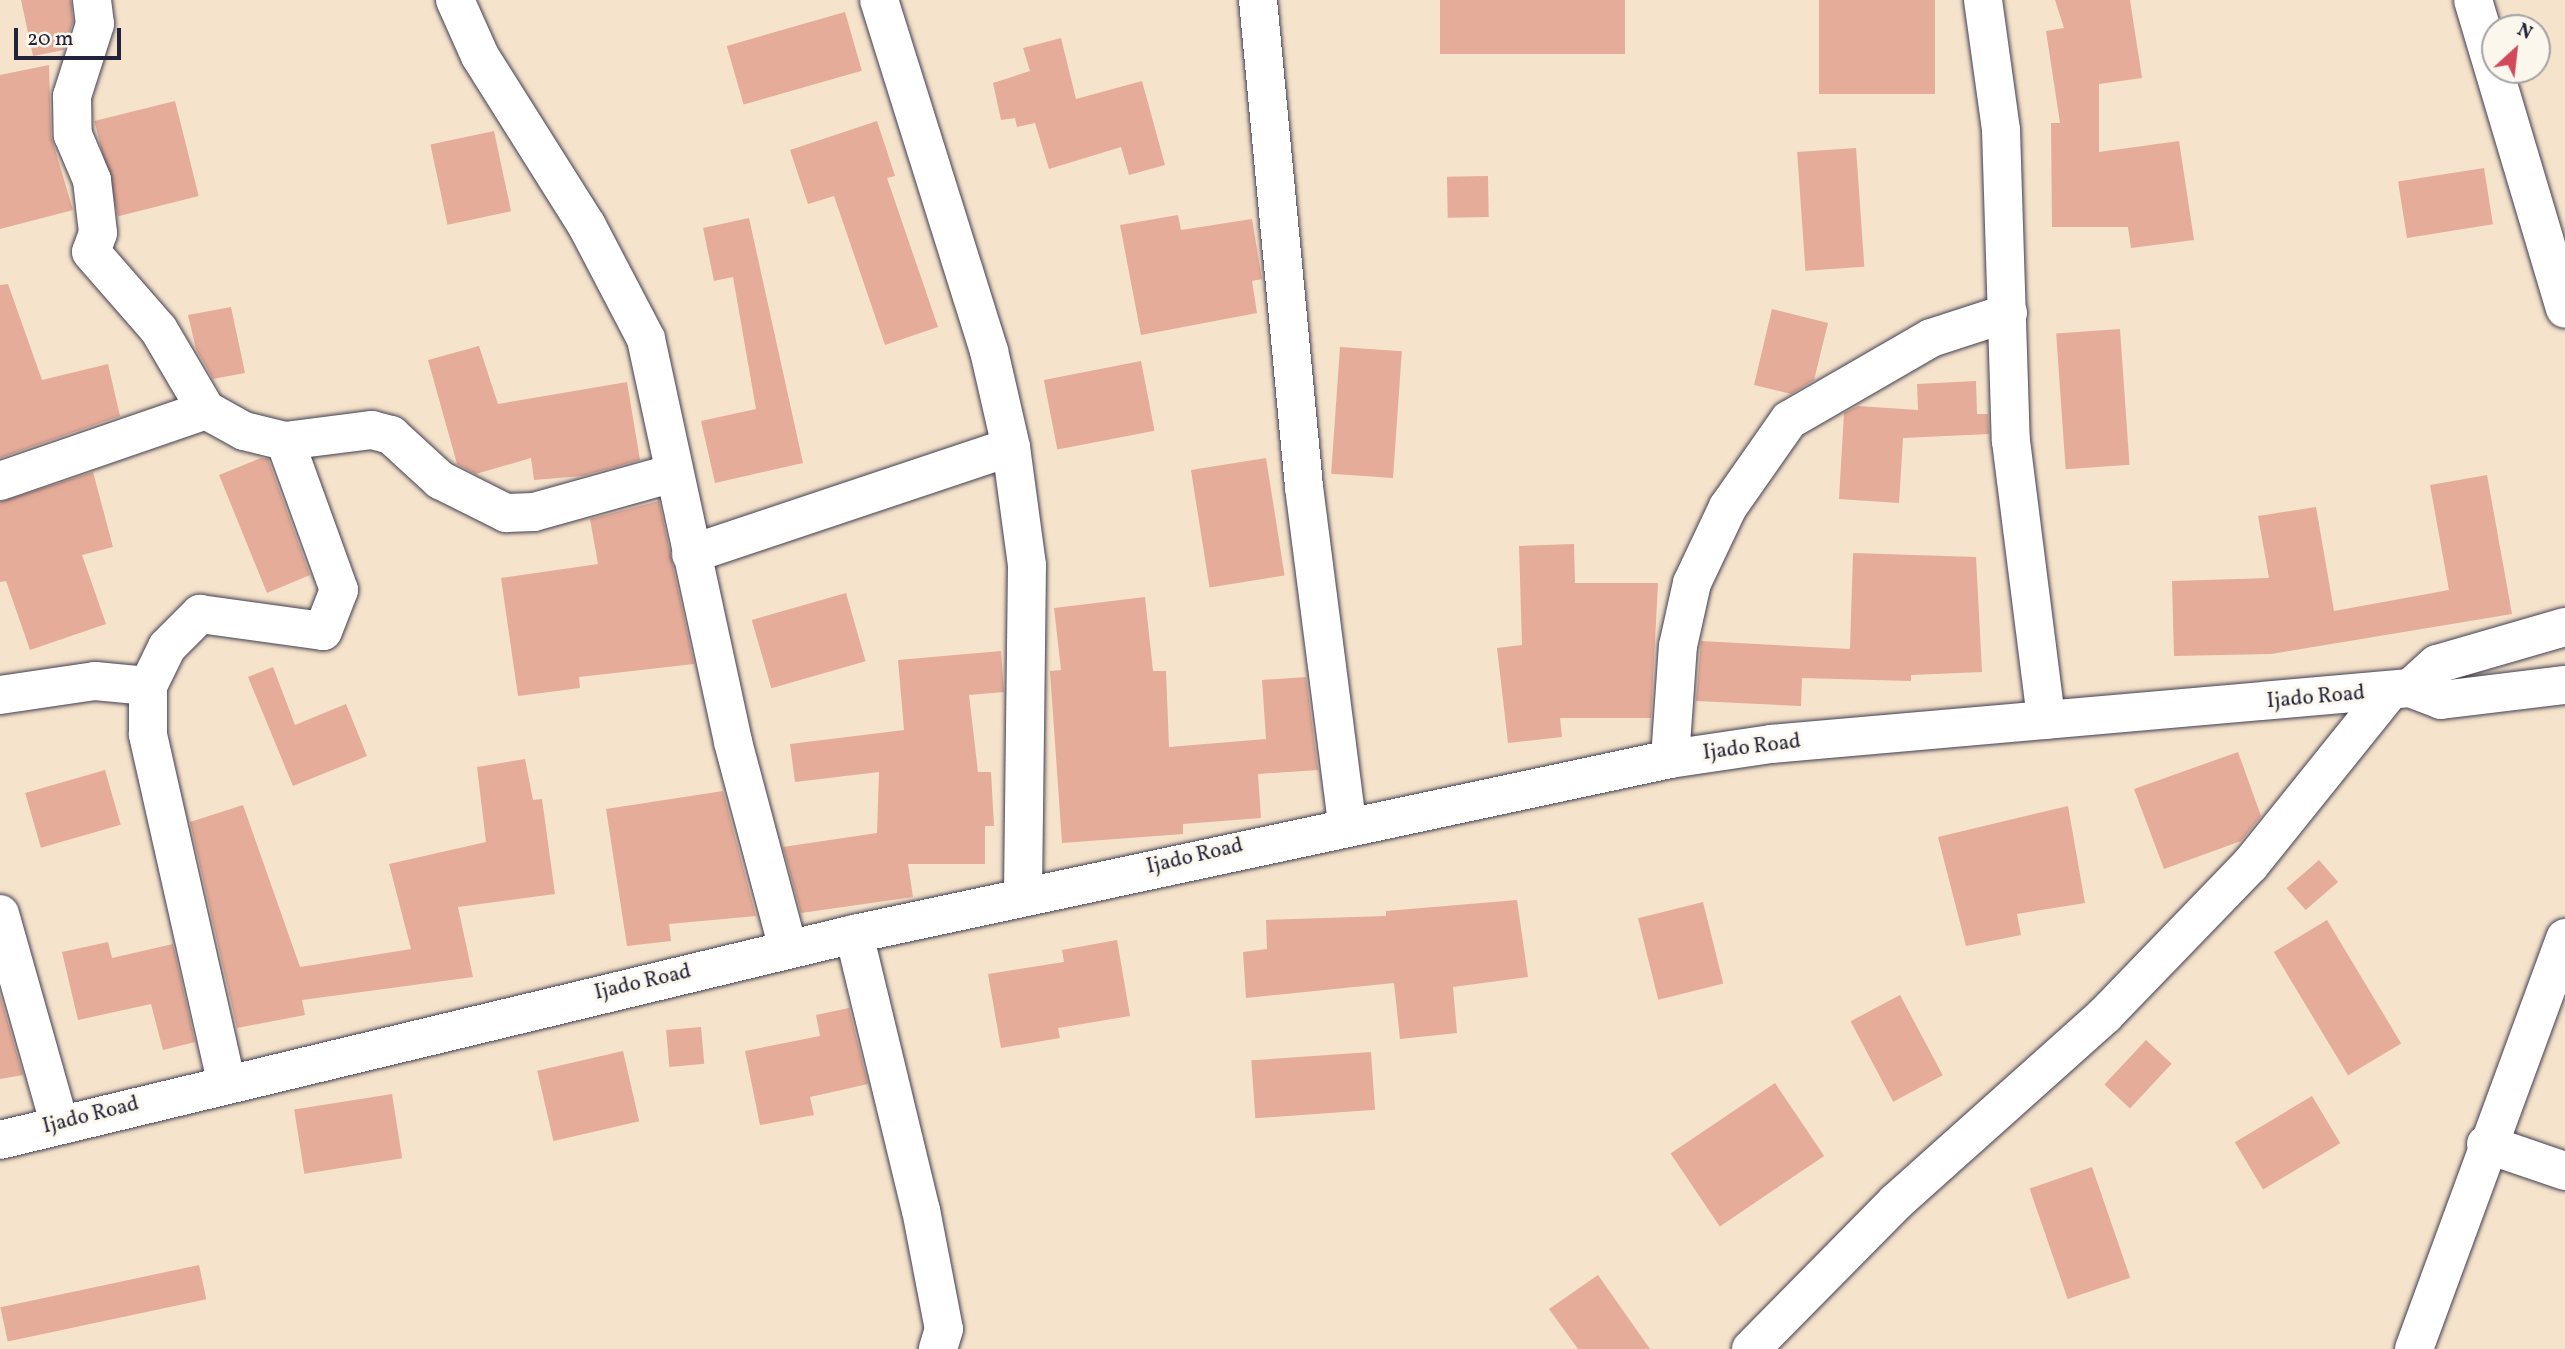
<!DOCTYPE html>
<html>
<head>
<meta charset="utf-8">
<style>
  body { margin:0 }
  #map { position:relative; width:2565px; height:1349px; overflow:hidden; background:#f6e3cb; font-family:Vollkorn,serif }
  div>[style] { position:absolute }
  .building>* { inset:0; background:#e5ac99; transform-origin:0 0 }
  .roads { filter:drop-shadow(0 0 2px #423f51) drop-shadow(0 0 2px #423f51) }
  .minor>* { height:38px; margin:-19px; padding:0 19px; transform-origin:19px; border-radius:19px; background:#fff }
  span { translate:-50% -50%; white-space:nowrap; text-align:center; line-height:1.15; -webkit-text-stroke:6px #fbf7ec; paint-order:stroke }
  .street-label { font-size:21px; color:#22223b }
  .north { position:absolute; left:2481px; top:14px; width:70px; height:70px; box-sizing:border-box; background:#fbf7ec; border:2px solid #a4a2a5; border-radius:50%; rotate:27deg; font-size:19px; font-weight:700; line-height:28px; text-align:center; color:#22223b }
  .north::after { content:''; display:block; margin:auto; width:24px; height:32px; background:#d1495b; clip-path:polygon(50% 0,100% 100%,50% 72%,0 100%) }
  .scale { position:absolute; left:14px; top:28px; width:107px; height:32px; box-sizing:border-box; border:4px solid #22223b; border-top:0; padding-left:9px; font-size:21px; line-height:24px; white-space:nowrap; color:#22223b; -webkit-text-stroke:5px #fbf7ec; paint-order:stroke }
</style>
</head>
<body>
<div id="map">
  <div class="building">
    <i style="clip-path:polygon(21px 0,71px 0,73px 22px,64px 50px,33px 56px)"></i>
    <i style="left:1440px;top:0;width:185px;height:54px"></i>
    <i style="left:1819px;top:0;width:116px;height:94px"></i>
    <i style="clip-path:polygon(2055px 0,2130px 0,2142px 78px,2099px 84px,2099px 152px,2179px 141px,2194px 240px,2131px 248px,2128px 227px,2052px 227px,2051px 123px,2060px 123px,2046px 31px,2064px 28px)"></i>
    <i style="left:845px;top:12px;width:61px;height:123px;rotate:74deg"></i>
    <i style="clip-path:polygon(1061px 38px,1076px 99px,1142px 81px,1165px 165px,1129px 175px,1121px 147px,1049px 169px,1035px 123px,1017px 127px,1015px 118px,1001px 120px,993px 83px,1030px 71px,1023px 48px)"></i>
    <i style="clip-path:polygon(49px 65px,51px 136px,73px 210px,0 229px,0 75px)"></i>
    <i style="left:175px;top:101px;width:98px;height:83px;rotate:76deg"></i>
    <i style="clip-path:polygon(877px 121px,895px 176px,887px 178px,938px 327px,885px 345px,834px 196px,808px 204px,790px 150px)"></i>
    <i style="left:494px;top:131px;width:82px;height:65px;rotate:78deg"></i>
    <i style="left:1856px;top:148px;width:119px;height:59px;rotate:86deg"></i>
    <i style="left:2484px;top:168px;width:57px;height:87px;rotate:81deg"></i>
    <i style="left:1488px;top:176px;width:41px;height:41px;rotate:89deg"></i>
    <i style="clip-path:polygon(1178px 215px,1181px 230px,1252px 219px,1262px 279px,1252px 281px,1257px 313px,1141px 335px,1120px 225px)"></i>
    <i style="clip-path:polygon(749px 218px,803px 463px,715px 483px,701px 421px,756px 409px,733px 277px,714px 281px,703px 228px)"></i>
    <i style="clip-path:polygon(8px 284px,42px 380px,108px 364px,120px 416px,0 458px,0 285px)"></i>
    <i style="clip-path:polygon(231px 307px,245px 373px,213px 379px,196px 349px,188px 315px)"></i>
    <i style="clip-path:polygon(1772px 309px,1828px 323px,1814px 380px,1791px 394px,1754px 385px)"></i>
    <i style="left:2120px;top:329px;width:136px;height:64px;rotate:86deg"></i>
    <i style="clip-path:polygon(479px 346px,498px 404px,627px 382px,640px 460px,582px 476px,534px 480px,531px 458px,476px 474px,457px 464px,428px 360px)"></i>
    <i style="left:1340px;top:347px;width:62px;height:127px;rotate:4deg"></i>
    <i style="left:1141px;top:361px;width:71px;height:99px;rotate:79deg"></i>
    <i style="clip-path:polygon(1976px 381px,1977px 414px,1988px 414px,1989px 434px,1903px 438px,1899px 503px,1839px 499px,1844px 413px,1858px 406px,1918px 410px,1917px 384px)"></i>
    <i style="clip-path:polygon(261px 458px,268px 459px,310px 575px,267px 593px,219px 475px)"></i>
    <i style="left:1266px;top:458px;width:119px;height:76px;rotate:81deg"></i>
    <i style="clip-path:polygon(93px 472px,113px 547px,82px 555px,106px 624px,30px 650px,6px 581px,0 582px,0 502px)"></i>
    <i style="clip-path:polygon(2487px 475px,2512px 614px,2271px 654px,2174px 656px,2172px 581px,2269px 578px,2258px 516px,2316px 507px,2334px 611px,2449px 590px,2430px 485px)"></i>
    <i style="clip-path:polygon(659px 501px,694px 664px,579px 677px,580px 688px,518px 696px,501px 578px,598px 564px,590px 519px)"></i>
    <i style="clip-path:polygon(1574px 544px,1575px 583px,1658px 583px,1651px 718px,1560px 718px,1562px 737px,1508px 743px,1497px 648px,1522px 645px,1519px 546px)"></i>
    <i style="clip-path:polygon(1853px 553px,1976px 557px,1982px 672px,1911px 675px,1911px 681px,1802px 678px,1801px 706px,1696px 701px,1701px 641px,1850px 649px)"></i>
    <i style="left:846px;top:593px;width:71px;height:98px;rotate:74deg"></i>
    <i style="clip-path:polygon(1145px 597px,1153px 671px,1166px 671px,1169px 747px,1266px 739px,1262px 680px,1306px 677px,1318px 770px,1258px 774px,1261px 818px,1183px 824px,1183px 834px,1062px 843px,1050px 671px,1061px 670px,1054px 608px)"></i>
    <i style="clip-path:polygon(1001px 651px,1004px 692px,969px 695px,978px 772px,991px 772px,994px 826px,985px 826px,985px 864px,908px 864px,913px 897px,801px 913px,783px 847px,877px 833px,879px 772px,795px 782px,790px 744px,904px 730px,898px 660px)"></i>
    <i style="clip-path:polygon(273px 667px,295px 725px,346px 704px,367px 756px,293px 786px,248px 677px)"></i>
    <i style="clip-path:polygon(2238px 752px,2261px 816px,2241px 841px,2164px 869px,2134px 789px)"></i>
    <i style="clip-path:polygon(525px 759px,533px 800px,542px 799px,555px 894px,458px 907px,473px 977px,302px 1000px,305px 1015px,237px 1028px,190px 822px,243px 805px,300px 967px,411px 949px,389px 864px,486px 842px,477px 767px)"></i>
    <i style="left:105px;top:770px;width:57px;height:83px;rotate:74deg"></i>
    <i style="clip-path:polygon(723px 791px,756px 916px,669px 924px,671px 941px,627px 946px,606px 809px)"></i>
    <i style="clip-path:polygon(2068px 806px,2085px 903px,2017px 914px,2021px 935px,1966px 946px,1938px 837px)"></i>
    <i style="left:2319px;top:860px;width:29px;height:43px;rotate:49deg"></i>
    <i style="clip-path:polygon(1517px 900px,1528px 977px,1453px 987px,1457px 1033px,1400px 1039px,1394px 983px,1246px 998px,1243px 952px,1267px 949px,1266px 920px,1386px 916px,1386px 911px)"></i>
    <i style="left:1703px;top:902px;width:84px;height:67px;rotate:76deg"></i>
    <i style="left:2327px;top:920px;width:144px;height:62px;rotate:59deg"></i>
    <i style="clip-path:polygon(1117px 940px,1130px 1016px,1058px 1028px,1060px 1038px,1001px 1048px,988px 974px,1064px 962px,1062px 950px)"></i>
    <i style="clip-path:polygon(108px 942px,112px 958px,173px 944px,195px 1042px,163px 1050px,151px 1004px,78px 1020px,62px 952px)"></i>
    <i style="clip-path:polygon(0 995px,23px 1075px,0 1079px)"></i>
    <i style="left:1900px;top:995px;width:91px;height:56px;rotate:62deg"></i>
    <i style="clip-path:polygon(849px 1008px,868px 1084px,810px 1097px,814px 1115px,760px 1125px,745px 1051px,820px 1036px,816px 1015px)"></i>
    <i style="left:701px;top:1027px;width:37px;height:35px;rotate:85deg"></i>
    <i style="left:2146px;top:1040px;width:35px;height:61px;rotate:43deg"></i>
    <i style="left:623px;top:1051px;width:72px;height:88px;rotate:77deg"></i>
    <i style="left:1371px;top:1052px;width:58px;height:120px;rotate:86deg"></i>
    <i style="left:1775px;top:1083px;width:88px;height:126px;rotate:56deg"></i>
    <i style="left:392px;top:1094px;width:65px;height:99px;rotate:81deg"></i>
    <i style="left:2312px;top:1096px;width:55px;height:90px;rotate:59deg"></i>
    <i style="left:2092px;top:1167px;width:117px;height:66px;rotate:71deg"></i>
    <i style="left:199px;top:1265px;width:35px;height:203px;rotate:78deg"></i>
    <i style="clip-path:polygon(1598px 1275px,1650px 1349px,1578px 1349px,1549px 1309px)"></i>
  </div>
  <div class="roads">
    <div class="minor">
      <i style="left:92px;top:0;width:24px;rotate:83deg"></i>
      <i style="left:95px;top:24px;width:76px;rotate:107.7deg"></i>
      <i style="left:72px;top:96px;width:39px;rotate:89deg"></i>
      <i style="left:73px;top:135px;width:49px;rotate:67.1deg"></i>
      <i style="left:92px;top:180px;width:53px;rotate:83.5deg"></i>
      <i style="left:98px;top:233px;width:20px;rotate:110deg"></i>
      <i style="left:91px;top:252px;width:103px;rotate:48.9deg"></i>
      <i style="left:159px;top:330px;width:93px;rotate:59.6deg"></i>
      <i style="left:206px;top:410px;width:43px;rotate:28.9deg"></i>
      <i style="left:244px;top:431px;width:42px;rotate:13.7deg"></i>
      <i style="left:285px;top:441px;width:88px;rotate:-7.2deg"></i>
      <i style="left:372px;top:430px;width:20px;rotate:15deg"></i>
      <i style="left:391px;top:435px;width:67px;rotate:42.6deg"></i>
      <i style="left:440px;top:480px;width:74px;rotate:26.6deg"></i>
      <i style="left:506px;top:513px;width:28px;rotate:-2deg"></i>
      <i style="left:534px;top:512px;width:145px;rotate:-15.6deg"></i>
      <i style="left:455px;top:0;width:61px;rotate:65.9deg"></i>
      <i style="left:480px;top:56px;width:201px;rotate:57.8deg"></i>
      <i style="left:587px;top:226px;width:127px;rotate:62.4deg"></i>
      <i style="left:646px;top:339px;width:412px;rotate:77.8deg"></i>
      <i style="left:733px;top:742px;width:214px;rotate:75.1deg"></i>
      <i style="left:879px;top:0;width:368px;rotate:72.6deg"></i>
      <i style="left:989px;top:351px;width:98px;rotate:77.1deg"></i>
      <i style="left:1011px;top:447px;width:119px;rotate:82.3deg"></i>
      <i style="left:1027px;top:565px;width:331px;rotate:90.7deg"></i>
      <i style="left:1258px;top:0;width:489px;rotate:84.6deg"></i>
      <i style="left:1304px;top:487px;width:339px;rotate:82.7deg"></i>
      <i style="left:1983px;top:0;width:131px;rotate:82.1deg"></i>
      <i style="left:2001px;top:130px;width:311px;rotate:88.2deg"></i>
      <i style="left:2011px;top:441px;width:281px;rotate:82.8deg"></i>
      <i style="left:2473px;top:0;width:322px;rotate:73.4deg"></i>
      <i style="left:0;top:481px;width:218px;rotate:-19deg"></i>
      <i style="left:691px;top:554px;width:337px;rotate:-18.5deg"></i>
      <i style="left:2410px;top:688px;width:36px;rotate:-42deg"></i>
      <i style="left:2437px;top:664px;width:133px;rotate:-16.1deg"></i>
      <i style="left:0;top:695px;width:96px;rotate:-8.4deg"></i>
      <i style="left:95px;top:681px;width:53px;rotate:5.4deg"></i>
      <i style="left:1670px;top:759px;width:113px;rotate:-86deg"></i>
      <i style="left:1678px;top:646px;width:65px;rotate:-77.5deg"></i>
      <i style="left:1692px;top:583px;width:84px;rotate:-64.7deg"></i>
      <i style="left:1728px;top:507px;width:106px;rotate:-55deg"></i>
      <i style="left:1789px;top:420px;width:164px;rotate:-30deg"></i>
      <i style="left:1931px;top:338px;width:81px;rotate:-18deg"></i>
      <i style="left:0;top:914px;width:217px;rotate:74.2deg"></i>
      <i style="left:854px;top:934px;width:284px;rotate:76.4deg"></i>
      <i style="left:921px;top:1210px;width:121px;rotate:79.1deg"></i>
      <i style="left:944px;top:1329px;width:21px;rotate:107deg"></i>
      <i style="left:226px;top:1081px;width:356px;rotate:-102.7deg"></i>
      <i style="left:148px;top:734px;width:48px;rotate:-90deg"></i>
      <i style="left:148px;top:686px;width:43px;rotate:-64deg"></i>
      <i style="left:167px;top:647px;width:47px;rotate:-45deg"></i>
      <i style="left:200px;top:614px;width:124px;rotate:7.9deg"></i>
      <i style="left:323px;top:631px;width:44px;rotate:-68.7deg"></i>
      <i style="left:339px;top:590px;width:158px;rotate:-109.9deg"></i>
      <i style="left:0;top:1140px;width:878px;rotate:-13.56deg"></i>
      <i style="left:854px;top:934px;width:835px;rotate:-12.1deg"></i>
      <i style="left:1670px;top:759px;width:102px;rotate:-8.4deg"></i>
      <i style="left:1771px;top:744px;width:641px;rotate:-5.01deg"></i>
      <i style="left:2410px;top:688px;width:33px;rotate:21deg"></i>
      <i style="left:2441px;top:700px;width:125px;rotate:-6.9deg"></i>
      <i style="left:2486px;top:1144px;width:83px;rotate:18.9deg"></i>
      <i style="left:1751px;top:1349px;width:206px;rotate:-45.4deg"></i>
      <i style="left:1896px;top:1202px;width:280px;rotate:-41.8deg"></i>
      <i style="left:2105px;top:1015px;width:209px;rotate:-46deg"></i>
      <i style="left:2250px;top:865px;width:222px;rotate:-51.2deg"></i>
      <i style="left:2414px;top:1349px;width:438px;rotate:-69.8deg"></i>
    </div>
  </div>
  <div class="street-label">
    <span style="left:2316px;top:698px;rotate:-5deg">Ijado Road</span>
    <span style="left:1752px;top:748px;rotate:-7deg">Ijado Road</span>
    <span style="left:1195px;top:857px;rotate:-13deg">Ijado Road</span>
    <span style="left:643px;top:983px;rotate:-13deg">Ijado Road</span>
    <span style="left:91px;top:1116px;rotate:-14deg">Ijado Road</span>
  </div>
  <div class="north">N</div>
  <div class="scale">20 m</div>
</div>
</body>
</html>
